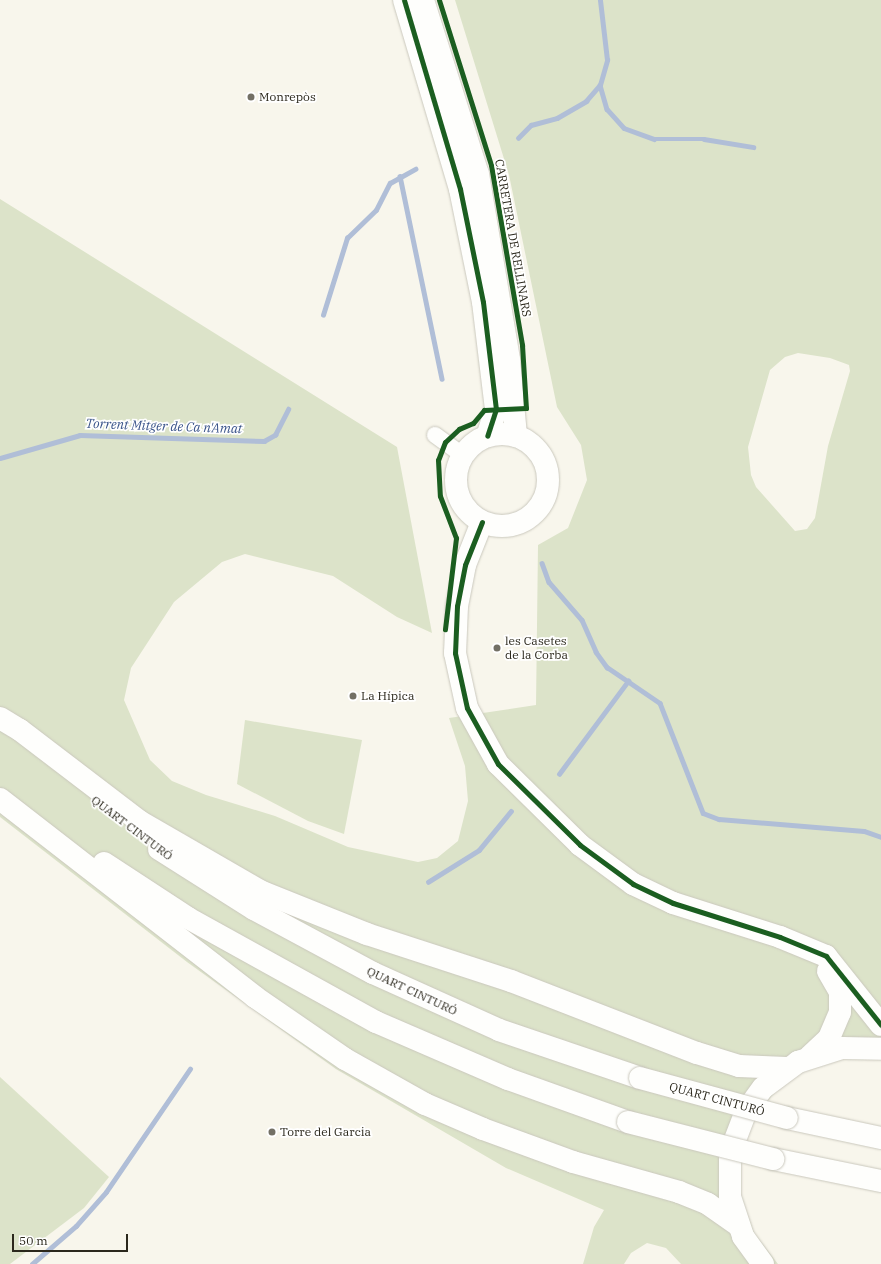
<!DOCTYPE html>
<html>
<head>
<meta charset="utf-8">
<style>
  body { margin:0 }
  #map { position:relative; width:881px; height:1264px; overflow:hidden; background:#f8f6ec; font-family:"IBM Plex Serif",serif }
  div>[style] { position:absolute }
  .green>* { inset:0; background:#dce3c9 }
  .stream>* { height:4.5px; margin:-2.25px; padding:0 2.25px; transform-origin:2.25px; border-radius:2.25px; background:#b0bed7 }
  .roads { filter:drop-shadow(0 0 1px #cac8bd) drop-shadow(0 0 1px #cac8bd) }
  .street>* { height:16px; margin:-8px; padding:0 8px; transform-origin:8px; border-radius:8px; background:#fefefc }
  .secondary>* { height:22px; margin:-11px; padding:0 11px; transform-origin:11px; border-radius:11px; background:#fefefc }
  .secondary>.ring { margin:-11px; padding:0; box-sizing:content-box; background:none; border:22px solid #fefefc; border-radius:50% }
  .highway>* { height:22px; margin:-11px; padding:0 11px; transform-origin:11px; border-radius:11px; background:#fefefc }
  .bridges { filter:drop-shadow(0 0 1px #cac8bd) drop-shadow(0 0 1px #cac8bd) }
  .highway-bridge>* { height:22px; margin:-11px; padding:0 11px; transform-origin:11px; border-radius:11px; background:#fefefc }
  .cycleway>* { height:5px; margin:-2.5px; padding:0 2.5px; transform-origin:2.5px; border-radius:2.5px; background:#1b5e20 }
  .dots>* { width:11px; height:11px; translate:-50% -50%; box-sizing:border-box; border:2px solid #fff; border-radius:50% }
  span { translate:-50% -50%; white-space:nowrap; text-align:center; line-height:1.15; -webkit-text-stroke:3.5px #fff; paint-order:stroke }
  .poi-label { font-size:12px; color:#2b281c }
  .left { translate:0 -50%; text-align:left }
  .street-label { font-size:12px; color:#2b281c }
  .water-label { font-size:13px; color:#395389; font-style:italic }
  .scale { position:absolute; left:12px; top:1234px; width:116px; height:18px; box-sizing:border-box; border:2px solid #2b281c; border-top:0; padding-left:5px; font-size:12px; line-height:14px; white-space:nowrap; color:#2b281c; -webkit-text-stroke:3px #fff; paint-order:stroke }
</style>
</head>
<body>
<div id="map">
  <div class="green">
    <i style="clip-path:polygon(evenodd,455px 0,881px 0,881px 1060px,839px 1059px,801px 1072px,779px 1087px,754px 1118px,744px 1143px,739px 1169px,741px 1196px,754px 1233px,778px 1264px,681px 1264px,666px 1248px,647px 1243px,631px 1253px,624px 1264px,583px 1264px,594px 1227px,604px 1210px,506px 1168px,336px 1069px,187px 962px,0 817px,0 199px,397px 447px,432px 633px,397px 617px,333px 576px,245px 554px,222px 562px,174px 602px,131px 668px,124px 700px,150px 760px,172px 781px,206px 795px,275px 816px,348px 847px,418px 862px,437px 858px,458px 841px,468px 801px,465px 766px,449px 718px,536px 705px,538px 545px,568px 528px,587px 480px,581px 445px,557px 407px,509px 175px,455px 0,798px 353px,830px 358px,849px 365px,850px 371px,828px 446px,815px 518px,807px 529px,795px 531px,756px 487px,751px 475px,748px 447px,770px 370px,785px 357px,798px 353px)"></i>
    <i style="clip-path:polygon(245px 720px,362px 740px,344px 834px,308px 821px,237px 784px)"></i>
    <i style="clip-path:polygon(0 1077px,109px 1177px,84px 1208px,10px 1264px,0 1264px)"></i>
  </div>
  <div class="stream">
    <i style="left:600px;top:85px;width:25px;rotate:74deg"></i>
    <i style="left:607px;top:109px;width:25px;rotate:48deg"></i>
    <i style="left:624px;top:128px;width:32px;rotate:20deg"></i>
    <i style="left:654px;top:139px;width:50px"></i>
    <i style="left:704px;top:139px;width:50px;rotate:9.3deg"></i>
    <i style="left:518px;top:138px;width:18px;rotate:-45deg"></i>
    <i style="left:531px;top:125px;width:27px;rotate:-15deg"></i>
    <i style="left:557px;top:118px;width:34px;rotate:-30deg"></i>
    <i style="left:586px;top:101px;width:21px;rotate:-49deg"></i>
    <i style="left:600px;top:85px;width:26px;rotate:-74deg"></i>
    <i style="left:607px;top:60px;width:60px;rotate:-96.7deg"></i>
    <i style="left:400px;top:176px;width:207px;rotate:78.3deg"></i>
    <i style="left:323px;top:315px;width:81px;rotate:-72.7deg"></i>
    <i style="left:347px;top:238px;width:40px;rotate:-44deg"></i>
    <i style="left:376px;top:210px;width:30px;rotate:-63deg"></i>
    <i style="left:390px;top:183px;width:29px;rotate:-29deg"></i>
    <i style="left:0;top:458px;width:83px;rotate:-16deg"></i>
    <i style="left:80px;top:435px;width:184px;rotate:1.9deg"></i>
    <i style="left:264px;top:441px;width:13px;rotate:-29deg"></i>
    <i style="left:275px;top:435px;width:29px;rotate:-63deg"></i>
    <i style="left:542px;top:563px;width:20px;rotate:70deg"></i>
    <i style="left:549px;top:582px;width:50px;rotate:49deg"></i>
    <i style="left:582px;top:620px;width:35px;rotate:66deg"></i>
    <i style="left:596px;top:652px;width:19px;rotate:54deg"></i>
    <i style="left:607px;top:667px;width:64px;rotate:34.2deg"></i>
    <i style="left:660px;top:703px;width:118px;rotate:68.6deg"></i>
    <i style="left:703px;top:813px;width:17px;rotate:21deg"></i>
    <i style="left:719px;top:819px;width:145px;rotate:4.7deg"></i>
    <i style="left:864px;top:831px;width:18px;rotate:19deg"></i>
    <i style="left:559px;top:774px;width:116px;rotate:-53.4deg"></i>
    <i style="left:428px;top:882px;width:60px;rotate:-32.1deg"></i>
    <i style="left:479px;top:850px;width:50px;rotate:-50.6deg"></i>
    <i style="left:32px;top:1264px;width:58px;rotate:-40.8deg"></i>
    <i style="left:76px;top:1226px;width:45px;rotate:-48.6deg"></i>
    <i style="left:106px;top:1192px;width:149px;rotate:-55.7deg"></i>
  </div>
  <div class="roads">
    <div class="street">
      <i style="left:435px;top:435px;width:34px;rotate:36deg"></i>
    </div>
    <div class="secondary">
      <i style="left:404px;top:0;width:197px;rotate:73.5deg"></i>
      <i style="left:460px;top:189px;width:115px;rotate:78.5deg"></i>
      <i style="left:483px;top:302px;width:108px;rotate:83.1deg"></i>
      <i style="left:496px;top:409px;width:28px;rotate:108deg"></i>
      <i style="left:423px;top:0;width:182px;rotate:72.5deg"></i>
      <i style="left:478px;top:174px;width:189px;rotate:80.5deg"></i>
      <i style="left:509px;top:360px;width:76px;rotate:84.7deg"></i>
      <i class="ring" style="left:456px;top:434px;width:70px;height:70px"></i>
      <i style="left:482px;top:522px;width:46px;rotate:111.6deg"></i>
      <i style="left:465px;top:565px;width:42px;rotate:101deg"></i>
      <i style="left:457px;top:606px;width:47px;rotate:92.4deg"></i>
      <i style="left:455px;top:653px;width:56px;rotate:77.7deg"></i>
      <i style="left:467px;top:708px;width:64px;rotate:61deg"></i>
      <i style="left:498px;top:764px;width:115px;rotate:44.6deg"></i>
      <i style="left:580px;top:845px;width:66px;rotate:36.3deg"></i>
      <i style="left:633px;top:884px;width:44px;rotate:25.4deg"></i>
      <i style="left:673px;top:903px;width:112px;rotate:17.6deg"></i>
      <i style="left:780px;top:937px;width:50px;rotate:22.4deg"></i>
      <i style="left:826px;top:956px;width:88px;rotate:51.4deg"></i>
      <i style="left:810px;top:1056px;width:26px;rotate:-43deg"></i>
      <i style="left:829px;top:1038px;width:28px;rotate:-67deg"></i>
      <i style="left:840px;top:1012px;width:20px;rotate:-90deg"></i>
      <i style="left:840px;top:992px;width:24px;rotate:-120deg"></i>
      <i style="left:763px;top:1264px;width:34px;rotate:-126deg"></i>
      <i style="left:743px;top:1236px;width:41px;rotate:-108.4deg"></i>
      <i style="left:730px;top:1197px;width:44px;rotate:-90deg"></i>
      <i style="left:730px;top:1153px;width:45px;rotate:-69.1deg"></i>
      <i style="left:746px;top:1111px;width:29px;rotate:-54deg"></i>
      <i style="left:763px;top:1088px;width:44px;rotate:-36.6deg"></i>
      <i style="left:798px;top:1062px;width:46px;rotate:-17.7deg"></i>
      <i style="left:842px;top:1048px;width:39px;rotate:1deg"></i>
    </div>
    <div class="highway">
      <i style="left:0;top:718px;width:23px;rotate:31deg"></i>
      <i style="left:20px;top:730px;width:150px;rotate:37.4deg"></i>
      <i style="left:139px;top:821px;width:140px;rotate:30deg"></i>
      <i style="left:260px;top:891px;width:115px;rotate:21.9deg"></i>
      <i style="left:367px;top:934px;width:151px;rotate:18.1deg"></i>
      <i style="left:511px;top:981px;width:199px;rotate:21.2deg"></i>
      <i style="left:697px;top:1053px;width:44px;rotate:17.2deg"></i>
      <i style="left:739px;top:1066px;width:47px;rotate:2.4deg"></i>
      <i style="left:0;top:799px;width:323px;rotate:37.8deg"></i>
      <i style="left:255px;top:997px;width:109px;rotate:34.6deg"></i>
      <i style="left:345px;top:1059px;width:92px;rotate:29.4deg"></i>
      <i style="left:425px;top:1104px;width:63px;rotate:23.3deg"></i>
      <i style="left:483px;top:1129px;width:96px;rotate:20.1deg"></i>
      <i style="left:573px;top:1162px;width:110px;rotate:15.8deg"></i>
      <i style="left:679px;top:1192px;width:31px;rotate:22deg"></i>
      <i style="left:708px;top:1204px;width:37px;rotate:35deg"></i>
      <i style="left:159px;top:849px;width:112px;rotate:32.3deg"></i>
      <i style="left:254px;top:909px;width:135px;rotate:28.3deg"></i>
      <i style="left:373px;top:973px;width:138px;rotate:24.3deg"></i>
      <i style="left:499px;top:1030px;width:149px;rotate:18.8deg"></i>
      <i style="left:104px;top:863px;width:100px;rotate:33.2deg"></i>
      <i style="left:188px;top:918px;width:215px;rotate:29deg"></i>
      <i style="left:376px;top:1022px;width:144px;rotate:23.4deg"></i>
      <i style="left:508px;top:1079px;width:127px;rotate:19.7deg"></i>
      <i style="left:787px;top:1118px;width:96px;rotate:12deg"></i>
      <i style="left:773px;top:1159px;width:110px;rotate:11.5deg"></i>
    </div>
  </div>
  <div class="bridges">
    <div class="highway-bridge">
      <i style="left:640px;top:1078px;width:152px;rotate:15.2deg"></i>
      <i style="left:628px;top:1122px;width:150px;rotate:14.3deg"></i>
    </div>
  </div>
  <div class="cycleway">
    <i style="left:404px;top:0;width:197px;rotate:73.5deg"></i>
    <i style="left:460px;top:189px;width:115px;rotate:78.5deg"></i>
    <i style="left:483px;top:302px;width:108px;rotate:83.1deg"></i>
    <i style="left:496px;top:409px;width:28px;rotate:108deg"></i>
    <i style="left:439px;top:0;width:173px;rotate:72.5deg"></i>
    <i style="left:491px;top:165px;width:183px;rotate:80.2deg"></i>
    <i style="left:522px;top:345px;width:63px;rotate:86.4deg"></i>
    <i style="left:526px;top:408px;width:42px;rotate:177.3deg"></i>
    <i style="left:484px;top:410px;width:17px;rotate:130deg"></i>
    <i style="left:473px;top:423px;width:15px;rotate:157deg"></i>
    <i style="left:459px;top:429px;width:19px;rotate:137deg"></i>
    <i style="left:445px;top:442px;width:19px;rotate:111deg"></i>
    <i style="left:438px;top:460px;width:36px;rotate:87deg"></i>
    <i style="left:440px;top:496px;width:45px;rotate:69.1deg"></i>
    <i style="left:456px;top:538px;width:92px;rotate:96.9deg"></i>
    <i style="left:482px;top:522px;width:46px;rotate:111.6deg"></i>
    <i style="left:465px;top:565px;width:42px;rotate:101deg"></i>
    <i style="left:457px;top:606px;width:47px;rotate:92.4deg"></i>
    <i style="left:455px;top:653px;width:56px;rotate:77.7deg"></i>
    <i style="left:467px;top:708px;width:64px;rotate:61deg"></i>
    <i style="left:498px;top:764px;width:115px;rotate:44.6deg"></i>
    <i style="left:580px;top:845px;width:66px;rotate:36.3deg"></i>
    <i style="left:633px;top:884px;width:44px;rotate:25.4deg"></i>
    <i style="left:673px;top:903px;width:112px;rotate:17.6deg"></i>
    <i style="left:780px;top:937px;width:50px;rotate:22.4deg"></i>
    <i style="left:826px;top:956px;width:88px;rotate:51.4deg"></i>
  </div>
  <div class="dots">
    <i style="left:251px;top:97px;background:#737065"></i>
    <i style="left:497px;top:648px;background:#737065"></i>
    <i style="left:353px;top:696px;background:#737065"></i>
    <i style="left:272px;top:1132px;background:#737065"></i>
  </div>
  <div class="poi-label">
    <span class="left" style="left:259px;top:97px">Monrepòs</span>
    <span class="left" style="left:505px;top:648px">les Casetes<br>de la Corba</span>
    <span class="left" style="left:361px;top:696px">La Hípica</span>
    <span class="left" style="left:280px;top:1132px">Torre del Garcia</span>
  </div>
  <div class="street-label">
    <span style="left:513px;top:238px;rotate:80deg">CARRETERA DE RELLINARS</span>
    <span style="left:132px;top:828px;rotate:37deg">QUART CINTURÓ</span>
    <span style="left:412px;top:991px;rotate:25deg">QUART CINTURÓ</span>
    <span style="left:717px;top:1099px;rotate:15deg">QUART CINTURÓ</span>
  </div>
  <div class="water-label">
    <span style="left:164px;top:427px;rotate:2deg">Torrent Mitger de Ca n'Amat</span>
  </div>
  <div class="scale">50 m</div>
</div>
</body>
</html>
